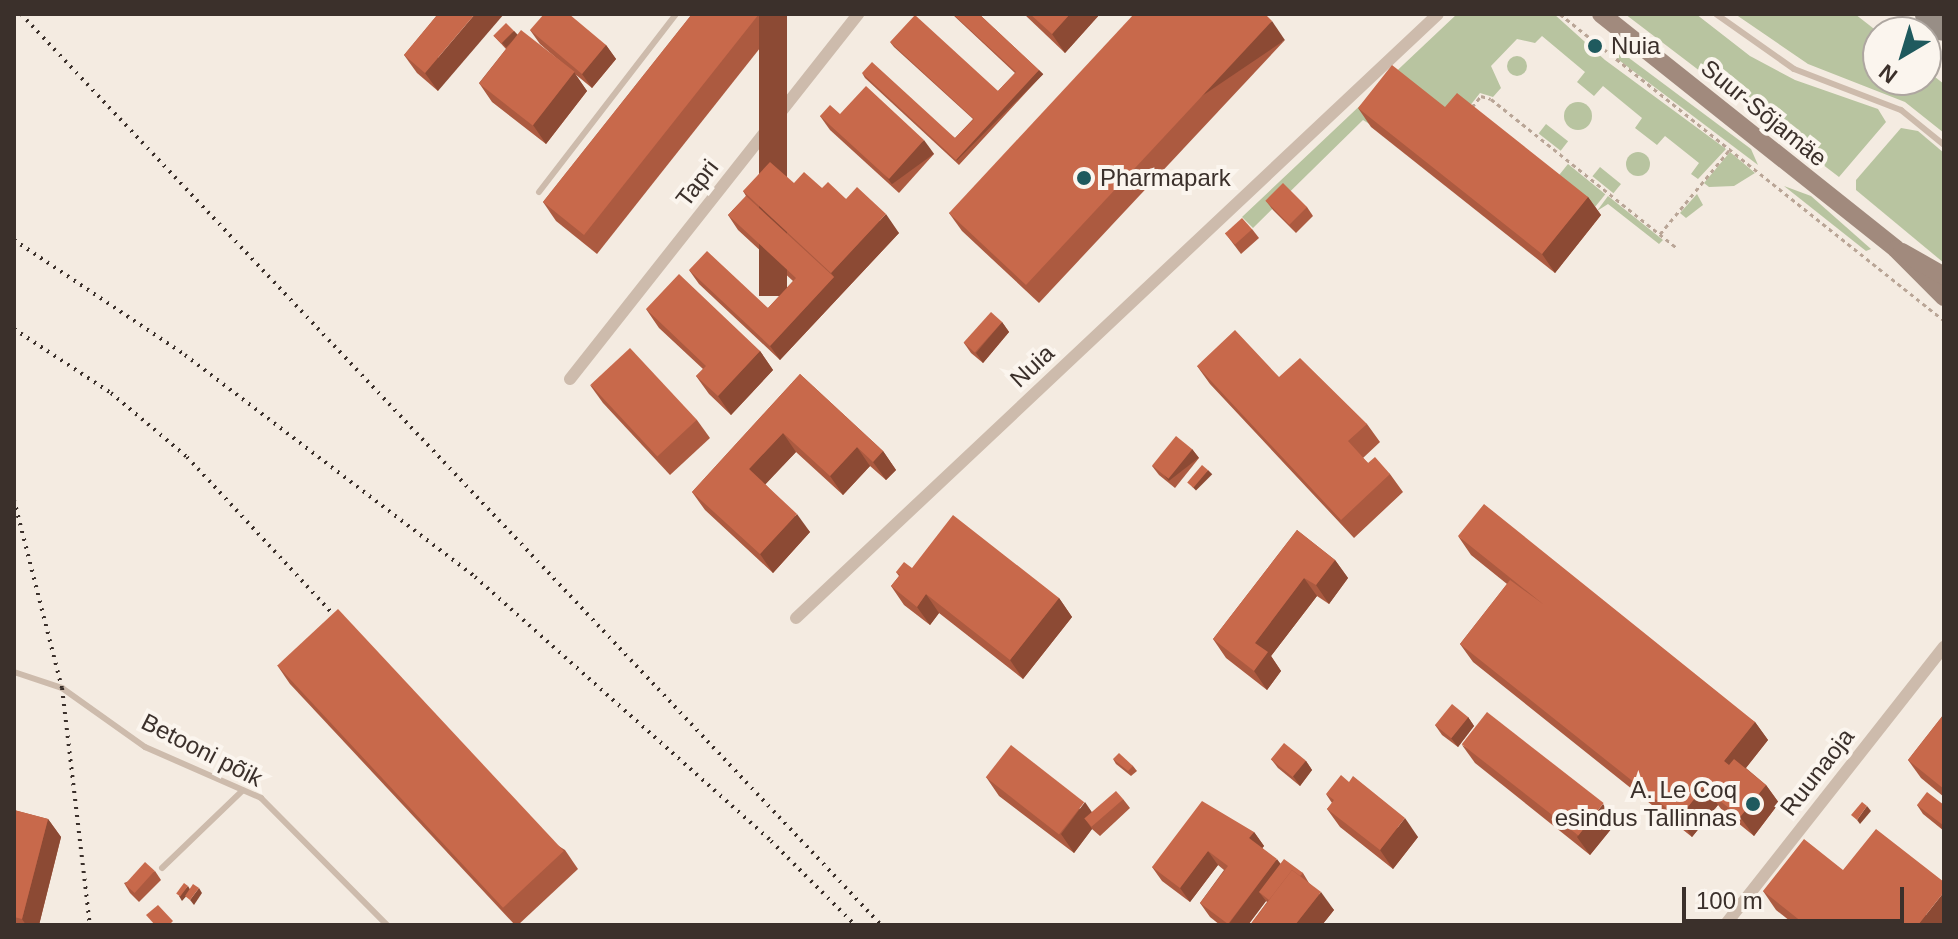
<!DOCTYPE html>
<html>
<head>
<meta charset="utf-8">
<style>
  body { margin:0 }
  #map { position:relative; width:1958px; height:939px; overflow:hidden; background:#f4ebe1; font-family:Helvetica,sans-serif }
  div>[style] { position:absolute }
  .green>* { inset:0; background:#b8c4a0; transform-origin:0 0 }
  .round { border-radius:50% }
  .taxiway>* { height:40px; margin:-20px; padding:0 20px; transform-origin:20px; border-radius:20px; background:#988e86 }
  .path>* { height:3px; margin-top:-1.5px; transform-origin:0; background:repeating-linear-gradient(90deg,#b9a596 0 4px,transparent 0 8px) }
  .lane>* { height:6px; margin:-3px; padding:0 3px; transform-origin:3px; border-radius:3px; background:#cdbbac }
  .street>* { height:12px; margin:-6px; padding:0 6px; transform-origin:6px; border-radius:6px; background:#cdbbac }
  .secondary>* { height:18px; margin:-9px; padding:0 9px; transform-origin:9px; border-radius:9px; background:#a18a7d }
  .rail>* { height:4px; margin-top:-2px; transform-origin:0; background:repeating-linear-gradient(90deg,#3b302b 0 2px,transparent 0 8px) }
  .wall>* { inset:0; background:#ac5a40 }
  .shaded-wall>* { inset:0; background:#8c4a34; transform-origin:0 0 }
  .building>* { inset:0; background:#c8694b; transform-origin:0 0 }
  .dots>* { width:22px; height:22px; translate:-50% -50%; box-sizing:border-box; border:4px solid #fbf5ee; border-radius:50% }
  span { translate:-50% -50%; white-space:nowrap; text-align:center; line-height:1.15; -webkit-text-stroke:8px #fbf5ee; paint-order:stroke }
  .poi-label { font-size:24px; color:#3b302b }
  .left { translate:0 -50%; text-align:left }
  .right { translate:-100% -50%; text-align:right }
  .street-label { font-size:24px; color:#3b302b }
  .frame { position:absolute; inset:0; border:16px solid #3b302b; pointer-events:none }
  .north { position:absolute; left:1862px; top:16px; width:80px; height:80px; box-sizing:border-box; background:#fbf5ee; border:2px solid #aea6a0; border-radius:50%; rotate:218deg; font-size:22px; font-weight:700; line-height:32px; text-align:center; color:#3b302b }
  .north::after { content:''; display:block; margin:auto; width:28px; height:36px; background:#1f5a5e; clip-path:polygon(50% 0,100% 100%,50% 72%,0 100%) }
  .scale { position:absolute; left:1682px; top:887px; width:222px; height:36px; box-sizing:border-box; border:4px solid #3b302b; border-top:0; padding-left:10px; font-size:24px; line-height:28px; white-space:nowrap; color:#3b302b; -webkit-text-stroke:6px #fbf5ee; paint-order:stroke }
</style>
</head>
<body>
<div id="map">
  <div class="green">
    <i style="clip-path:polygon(1457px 14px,1554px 14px,1605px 60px,1726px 149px,1698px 179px,1691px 174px,1699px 163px,1665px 136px,1657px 145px,1635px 128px,1642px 118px,1603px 86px,1594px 96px,1577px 82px,1585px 72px,1542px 36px,1535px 43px,1517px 39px,1491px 66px,1501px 88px,1493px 97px,1480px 93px,1458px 121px,1371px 125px,1363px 120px,1253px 228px,1242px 217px)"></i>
    <i style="clip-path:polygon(1625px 14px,1696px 14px,1750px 56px,1795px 80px,1878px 109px,1886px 122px,1839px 177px)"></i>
    <i style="clip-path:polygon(1735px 14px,1855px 14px,1878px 32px,1878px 80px,1926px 80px,1926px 70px,1944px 84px,1944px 133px,1905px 102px,1808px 64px)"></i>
    <i style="clip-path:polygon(1621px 52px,1751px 149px,1758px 165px,1616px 58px)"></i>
    <i class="round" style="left:1507px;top:56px;width:20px;height:20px"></i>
    <i class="round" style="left:1564px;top:102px;width:28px;height:28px"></i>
    <i style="left:1546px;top:124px;width:28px;height:12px;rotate:38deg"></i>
    <i style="clip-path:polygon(1901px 128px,1918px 131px,1944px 153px,1944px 263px,1856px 190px,1856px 180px)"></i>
    <i class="round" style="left:1626px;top:152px;width:24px;height:24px"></i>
    <i style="clip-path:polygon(1730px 152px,1755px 173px,1734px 186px,1709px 187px,1704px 183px)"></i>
    <i style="left:1568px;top:164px;width:48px;height:16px;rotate:39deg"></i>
    <i style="left:1600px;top:167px;width:27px;height:12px;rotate:39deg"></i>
    <i style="clip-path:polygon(1784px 186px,1811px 196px,1871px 249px,1866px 251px)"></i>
    <i style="clip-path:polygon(1697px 194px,1703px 205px,1686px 218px,1680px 213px)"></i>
    <i style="clip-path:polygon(1608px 196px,1663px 240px,1659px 244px,1608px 204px,1597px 211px)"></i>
  </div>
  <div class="taxiway">
    <i style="left:1935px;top:14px;width:11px;rotate:38deg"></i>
  </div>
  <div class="path">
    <i style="left:1560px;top:14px;width:492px;rotate:38.6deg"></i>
    <i style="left:1472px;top:107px;width:14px;rotate:-51deg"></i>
    <i style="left:1481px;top:96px;width:10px;rotate:17deg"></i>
    <i style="left:1491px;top:99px;width:238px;rotate:38.7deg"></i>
    <i style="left:1660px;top:234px;width:110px;rotate:-50.5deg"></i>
  </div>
  <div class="lane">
    <i style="left:1716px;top:14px;width:95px;rotate:35.2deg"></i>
    <i style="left:1794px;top:69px;width:115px;rotate:21deg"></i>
    <i style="left:1901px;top:110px;width:55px;rotate:39.1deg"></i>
    <i style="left:539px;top:192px;width:225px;rotate:-52.4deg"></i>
    <i style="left:14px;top:672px;width:51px;rotate:18.4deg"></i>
    <i style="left:62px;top:688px;width:102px;rotate:35.4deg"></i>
    <i style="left:145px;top:747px;width:127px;rotate:23.7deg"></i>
    <i style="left:261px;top:798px;width:179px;rotate:45.2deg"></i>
    <i style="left:162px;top:868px;width:112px;rotate:-43.9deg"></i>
  </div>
  <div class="street">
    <i style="left:570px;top:379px;width:465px;rotate:-51.7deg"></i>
    <i style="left:796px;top:618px;width:881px;rotate:-43.25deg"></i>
    <i style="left:1725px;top:925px;width:354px;rotate:-51.8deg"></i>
  </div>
  <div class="secondary">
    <i style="left:1601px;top:14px;width:377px;rotate:38.5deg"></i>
    <i style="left:1896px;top:249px;width:68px;rotate:45deg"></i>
    <i style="left:1902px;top:252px;width:48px;rotate:29.7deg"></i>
  </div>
  <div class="rail">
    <i style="left:21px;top:14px;width:1253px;rotate:46.65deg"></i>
    <i style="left:14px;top:240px;width:206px;rotate:33.9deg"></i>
    <i style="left:185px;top:355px;width:365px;rotate:37.4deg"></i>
    <i style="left:475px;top:577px;width:397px;rotate:41.7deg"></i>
    <i style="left:771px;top:841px;width:119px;rotate:45deg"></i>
    <i style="left:14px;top:329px;width:116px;rotate:33.4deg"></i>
    <i style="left:111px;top:393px;width:99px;rotate:40.1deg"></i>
    <i style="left:187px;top:457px;width:236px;rotate:47.1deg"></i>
    <i style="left:14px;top:500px;width:194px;rotate:75.7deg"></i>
    <i style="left:62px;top:688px;width:239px;rotate:83.3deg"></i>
  </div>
  <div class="wall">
    <i style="clip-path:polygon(438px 14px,438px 91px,417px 73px,404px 55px)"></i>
    <i style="clip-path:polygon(692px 14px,787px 14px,597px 254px,556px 221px,543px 202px)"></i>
    <i style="clip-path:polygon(952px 14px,979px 14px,1043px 74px,959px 165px,865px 78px,862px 73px,955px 138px,973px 119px,894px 47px,890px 42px,998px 91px,1015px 73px)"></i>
    <i style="clip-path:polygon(1024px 14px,1100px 14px,1065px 53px)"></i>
    <i style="clip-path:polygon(530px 30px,606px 45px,616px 59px,592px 88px,575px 74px,587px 91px,546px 144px,492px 102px,479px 83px,506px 49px,494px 36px,514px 31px,517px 35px,562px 63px,540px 44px)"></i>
    <i style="clip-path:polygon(1285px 40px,1039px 303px,962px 231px,949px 213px)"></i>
    <i style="clip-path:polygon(1358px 108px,1588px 197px,1601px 215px,1555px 273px,1371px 127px)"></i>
    <i style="clip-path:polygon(840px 114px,934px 154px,899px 193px,830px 130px,820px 116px)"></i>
    <i style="clip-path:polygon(794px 183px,822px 188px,846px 199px,899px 233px,780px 360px,699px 284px,689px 270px,768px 308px,793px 281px,738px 230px,728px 215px,746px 196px,743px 191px)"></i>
    <i style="clip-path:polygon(1266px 201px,1307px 207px,1313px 216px,1296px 233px,1273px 210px)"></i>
    <i style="clip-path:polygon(1252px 229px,1259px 238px,1241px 254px,1225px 233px)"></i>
    <i style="clip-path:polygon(646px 309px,760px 351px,773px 370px,731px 415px,709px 394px,696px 376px,703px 369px,659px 328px)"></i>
    <i style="clip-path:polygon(1002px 322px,1009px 332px,983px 363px,971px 353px,964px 343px)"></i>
    <i style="clip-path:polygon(1197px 366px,1279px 377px,1367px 424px,1380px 442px,1363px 458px,1368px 463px,1390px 474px,1403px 492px,1354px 538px,1210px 384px)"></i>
    <i style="clip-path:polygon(800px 374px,883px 451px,896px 470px,886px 480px,870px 466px,843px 495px,796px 452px,765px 484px,810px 532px,773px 573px,705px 510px,692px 492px)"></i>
    <i style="clip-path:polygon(590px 385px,697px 420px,710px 438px,670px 475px,603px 403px)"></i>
    <i style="clip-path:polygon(1192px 449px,1199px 458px,1175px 488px,1159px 475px,1152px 466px)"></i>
    <i style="clip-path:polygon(1297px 530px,1335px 560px,1348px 578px,1329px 604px,1317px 596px,1271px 656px,1281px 671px,1267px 690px,1226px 658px,1213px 639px)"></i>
    <i style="clip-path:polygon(1458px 536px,1755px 722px,1768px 740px,1746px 768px,1766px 785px,1779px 803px,1754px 836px,1722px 810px,1718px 805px,1692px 837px,1473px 662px,1460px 644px,1507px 584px,1471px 555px)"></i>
    <i style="clip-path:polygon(912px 568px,1059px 598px,1072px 617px,1023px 679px,939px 613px,930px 625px,904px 605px,891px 586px,899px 576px,896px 572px)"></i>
    <i style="clip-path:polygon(277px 665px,565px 850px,578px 869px,518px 925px,515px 925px,290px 684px)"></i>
    <i style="clip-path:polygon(1944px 714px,1944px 797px,1921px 778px,1908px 760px)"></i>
    <i style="clip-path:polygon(1468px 717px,1474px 726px,1458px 747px,1442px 735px,1435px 725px)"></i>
    <i style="clip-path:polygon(1462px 745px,1616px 823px,1590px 855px,1475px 763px)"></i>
    <i style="clip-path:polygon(1113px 759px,1133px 766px,1137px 771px,1131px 776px,1116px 764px)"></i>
    <i style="clip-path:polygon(1271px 759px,1306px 761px,1312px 770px,1300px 786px,1278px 768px)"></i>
    <i style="clip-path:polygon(986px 777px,1093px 813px,1123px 799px,1130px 808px,1100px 836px,1092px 829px,1074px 853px,999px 796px)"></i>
    <i style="clip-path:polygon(1326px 794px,1418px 837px,1393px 869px,1340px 827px,1327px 809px,1332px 803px)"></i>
    <i style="clip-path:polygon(1917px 805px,1944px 805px,1944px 831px,1923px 814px)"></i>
    <i style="clip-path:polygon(14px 810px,48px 819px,61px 837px,39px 925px,14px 925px)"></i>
    <i style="clip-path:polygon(1254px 832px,1264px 846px,1262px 848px,1281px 864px,1303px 873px,1309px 883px,1334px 910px,1322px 925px,1250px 925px,1267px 902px,1266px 901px,1248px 925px,1220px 925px,1210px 917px,1200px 903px,1224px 870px,1218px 865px,1190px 902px,1162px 881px,1152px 867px)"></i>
    <i style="clip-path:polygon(1843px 870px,1944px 925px,1795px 925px,1776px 910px,1763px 891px)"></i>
    <i style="clip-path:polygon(155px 871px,161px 880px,139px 902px,130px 893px,124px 883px)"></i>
  </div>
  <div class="shaded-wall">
    <i style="clip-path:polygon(475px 14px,504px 14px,438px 91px,425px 73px)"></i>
    <i style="left:759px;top:14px;width:28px;height:282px"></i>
    <i style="clip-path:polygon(1070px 14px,1100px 14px,1065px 53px,1052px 34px)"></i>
    <i style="left:1272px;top:21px;width:23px;height:361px;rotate:56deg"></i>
    <i style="left:514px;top:31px;width:6px;height:17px;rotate:45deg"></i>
    <i style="clip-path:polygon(606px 45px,616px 59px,592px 88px,582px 74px)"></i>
    <i style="left:1039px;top:70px;width:6px;height:122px;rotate:45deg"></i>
    <i style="clip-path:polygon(574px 72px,587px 91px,546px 144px,533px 125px)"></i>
    <i style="left:924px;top:140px;width:17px;height:52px;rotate:54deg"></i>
    <i style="clip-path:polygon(1588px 197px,1601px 215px,1555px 273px,1542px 254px)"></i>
    <i style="clip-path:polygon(886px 214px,899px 233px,780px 360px,770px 346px,834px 277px,831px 273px)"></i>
    <i style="clip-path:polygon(1002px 322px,1009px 332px,983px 363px,976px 353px)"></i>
    <i style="clip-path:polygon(760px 351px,773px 370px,731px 415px,718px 396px)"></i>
    <i style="clip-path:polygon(783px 433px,796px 452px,762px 488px,749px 469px)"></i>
    <i style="clip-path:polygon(857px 447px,870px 466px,843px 495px,830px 476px)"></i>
    <i style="left:1192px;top:449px;width:11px;height:38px;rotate:52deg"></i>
    <i style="clip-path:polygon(883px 451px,896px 470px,886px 480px,873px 462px)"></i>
    <i style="left:1208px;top:470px;width:6px;height:23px;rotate:45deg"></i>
    <i style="clip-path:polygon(797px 514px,810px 532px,773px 573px,760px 554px)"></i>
    <i style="clip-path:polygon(1335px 560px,1348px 578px,1329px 604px,1316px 585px)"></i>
    <i style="clip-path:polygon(1304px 578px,1317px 596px,1271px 656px,1281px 671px,1267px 690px,1254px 671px,1255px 643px)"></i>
    <i style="clip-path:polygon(926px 594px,939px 613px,930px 625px,917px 607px)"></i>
    <i style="clip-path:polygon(1059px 598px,1072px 617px,1023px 679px,1010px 660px)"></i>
    <i style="clip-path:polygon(1468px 717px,1474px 726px,1458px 747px,1451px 738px)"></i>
    <i style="clip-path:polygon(1755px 722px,1768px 740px,1737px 779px,1724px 761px)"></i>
    <i style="clip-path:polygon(1306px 761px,1312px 770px,1300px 786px,1293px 776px)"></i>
    <i style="clip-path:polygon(1707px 783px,1719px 800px,1708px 791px,1718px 805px,1692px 837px,1679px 818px)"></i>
    <i style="clip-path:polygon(1766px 785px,1779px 803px,1754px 836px,1740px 817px)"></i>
    <i style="clip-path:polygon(1085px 802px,1098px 821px,1086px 820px,1092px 829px,1074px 853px,1061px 834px)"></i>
    <i style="clip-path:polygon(1603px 804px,1616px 823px,1590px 855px,1577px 837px)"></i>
    <i style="clip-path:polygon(1867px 806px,1871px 811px,1860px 824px,1857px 820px)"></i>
    <i style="clip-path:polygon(1405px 818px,1418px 837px,1393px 869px,1380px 850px)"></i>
    <i style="clip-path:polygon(48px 819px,61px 837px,39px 925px,26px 925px,22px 919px)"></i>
    <i style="clip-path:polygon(1254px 832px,1264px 846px,1259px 852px,1249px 838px)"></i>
    <i style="clip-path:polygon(1208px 851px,1218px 865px,1190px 902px,1180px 888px)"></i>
    <i style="clip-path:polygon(1277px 859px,1287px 873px,1259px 892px,1266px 901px,1248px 925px,1228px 925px)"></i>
    <i style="clip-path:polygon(188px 886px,191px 891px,182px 901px,179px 896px)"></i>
    <i style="clip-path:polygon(199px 888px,202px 893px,194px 905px,190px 900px)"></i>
    <i style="clip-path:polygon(1321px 892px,1334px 910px,1322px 925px,1295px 925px)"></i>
    <i style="clip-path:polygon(1944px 892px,1944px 925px,1918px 925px)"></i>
  </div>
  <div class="building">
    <i style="clip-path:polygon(438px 14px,475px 14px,425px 73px,404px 55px)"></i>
    <i style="clip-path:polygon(544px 14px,569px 14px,606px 45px,582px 74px,530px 30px)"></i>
    <i style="clip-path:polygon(692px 14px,759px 14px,584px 235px,543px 202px)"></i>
    <i style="clip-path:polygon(953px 14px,979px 14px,1039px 70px,956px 160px,862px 73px,872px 62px,955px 138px,974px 119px,890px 42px,915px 15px,998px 91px,1016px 72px)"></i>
    <i style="clip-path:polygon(1030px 14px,1070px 14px,1052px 34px)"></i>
    <i style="clip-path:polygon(1134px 14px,1265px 14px,1272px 21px,1026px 285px,949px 213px)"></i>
    <i style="left:506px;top:23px;width:11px;height:18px;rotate:45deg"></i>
    <i style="left:521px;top:30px;width:68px;height:68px;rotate:38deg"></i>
    <i style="clip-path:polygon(1392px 65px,1445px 107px,1457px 93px,1588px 197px,1542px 254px,1358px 108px)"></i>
    <i style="clip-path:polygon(866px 86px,924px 140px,889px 179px,820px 116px,830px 105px,840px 114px)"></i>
    <i style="clip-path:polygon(770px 162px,794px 183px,804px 172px,822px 188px,828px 182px,846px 199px,857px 187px,886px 214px,831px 273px,743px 191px)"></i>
    <i style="left:1283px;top:183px;width:34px;height:25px;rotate:45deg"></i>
    <i style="clip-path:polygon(746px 196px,834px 277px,770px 346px,689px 270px,707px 251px,768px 308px,796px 278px,728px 215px)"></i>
    <i style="left:1242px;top:218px;width:15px;height:23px;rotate:48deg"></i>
    <i style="clip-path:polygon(679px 274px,760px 351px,718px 396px,696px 376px,706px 366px,646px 309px)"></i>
    <i style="left:991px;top:312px;width:15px;height:41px;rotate:42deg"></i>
    <i style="clip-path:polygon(1235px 330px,1279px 377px,1300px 358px,1367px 424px,1348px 441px,1368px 463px,1375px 457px,1390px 474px,1341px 520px,1197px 366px)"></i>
    <i style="left:630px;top:348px;width:98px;height:54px;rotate:47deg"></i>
    <i style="clip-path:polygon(800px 374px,883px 451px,873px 462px,857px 447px,830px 476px,783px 433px,749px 469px,797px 514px,760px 554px,692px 492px)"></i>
    <i style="left:1176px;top:436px;width:21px;height:38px;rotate:39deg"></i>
    <i style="left:1202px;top:465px;width:8px;height:23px;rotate:40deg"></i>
    <i style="clip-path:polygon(1484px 504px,1755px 722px,1724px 761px,1729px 765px,1734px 759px,1766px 785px,1740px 817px,1708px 791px,1712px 787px,1707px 783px,1679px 818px,1460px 644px,1510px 580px,1543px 604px,1458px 536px)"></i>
    <i style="clip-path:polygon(953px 515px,1059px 598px,1010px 660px,926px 594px,917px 607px,891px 586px,900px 575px,896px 572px,904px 562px,912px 568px)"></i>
    <i style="clip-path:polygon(1297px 530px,1335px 560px,1316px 585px,1304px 578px,1255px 643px,1268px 652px,1254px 671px,1213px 639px)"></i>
    <i style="left:338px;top:609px;width:331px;height:83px;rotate:47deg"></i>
    <i style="left:1452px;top:704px;width:21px;height:27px;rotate:39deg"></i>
    <i style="left:1487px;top:712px;width:148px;height:41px;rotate:38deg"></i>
    <i style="clip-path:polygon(1944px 714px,1944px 789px,1908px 760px)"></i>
    <i style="left:1284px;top:743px;width:28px;height:21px;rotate:39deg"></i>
    <i style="left:1011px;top:745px;width:93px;height:41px;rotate:38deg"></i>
    <i style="clip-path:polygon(1119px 753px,1133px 766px,1128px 771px,1113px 759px)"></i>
    <i style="clip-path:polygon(1341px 775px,1349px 782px,1353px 776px,1405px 818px,1380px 850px,1327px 809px,1334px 800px,1326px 794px)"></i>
    <i style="left:1116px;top:791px;width:11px;height:42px;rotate:49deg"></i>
    <i style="clip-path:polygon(1927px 792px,1944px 805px,1944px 826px,1917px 805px)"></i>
    <i style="clip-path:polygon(1202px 801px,1254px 832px,1249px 838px,1277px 859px,1228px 924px,1200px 903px,1228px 866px,1208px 851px,1180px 888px,1152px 867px)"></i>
    <i style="clip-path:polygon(1862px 802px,1867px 806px,1857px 820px,1851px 815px)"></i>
    <i style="clip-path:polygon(14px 810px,48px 819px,22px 919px,14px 917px)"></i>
    <i style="clip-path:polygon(1876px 829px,1944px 882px,1944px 892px,1918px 925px,1799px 925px,1802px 922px,1763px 891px,1804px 839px,1843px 870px)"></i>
    <i style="clip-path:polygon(1284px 859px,1303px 873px,1300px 876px,1292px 870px,1269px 900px,1259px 892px)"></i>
    <i style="left:145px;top:862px;width:13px;height:30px;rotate:42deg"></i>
    <i style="clip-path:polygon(1292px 870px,1321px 892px,1295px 925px,1250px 925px)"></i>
    <i style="left:184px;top:883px;width:5px;height:13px;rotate:37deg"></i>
    <i style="clip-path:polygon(193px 884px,199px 888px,190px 900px,185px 896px)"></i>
    <i style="clip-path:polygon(158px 905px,173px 921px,169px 925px,155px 925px,146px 915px)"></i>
  </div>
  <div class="dots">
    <i style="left:1595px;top:46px;background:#1f5a5e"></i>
    <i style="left:1084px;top:178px;background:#1f5a5e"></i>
    <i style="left:1753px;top:804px;background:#1f5a5e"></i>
  </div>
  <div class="poi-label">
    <span class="left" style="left:1611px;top:46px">Nuia</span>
    <span class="left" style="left:1100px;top:178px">Pharmapark</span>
    <span class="right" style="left:1737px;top:804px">A. Le Coq<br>esindus Tallinnas</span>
  </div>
  <div class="street-label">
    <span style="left:1764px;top:113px;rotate:39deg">Suur-Sõjamäe</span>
    <span style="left:697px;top:183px;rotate:-52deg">Tapri</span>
    <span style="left:1032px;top:366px;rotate:-43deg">Nuia</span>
    <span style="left:202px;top:750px;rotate:27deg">Betooni põik</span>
    <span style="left:1817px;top:772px;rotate:-52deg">Ruunaoja</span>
  </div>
  <div class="frame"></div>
  <div class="north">N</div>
  <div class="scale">100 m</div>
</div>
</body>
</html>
